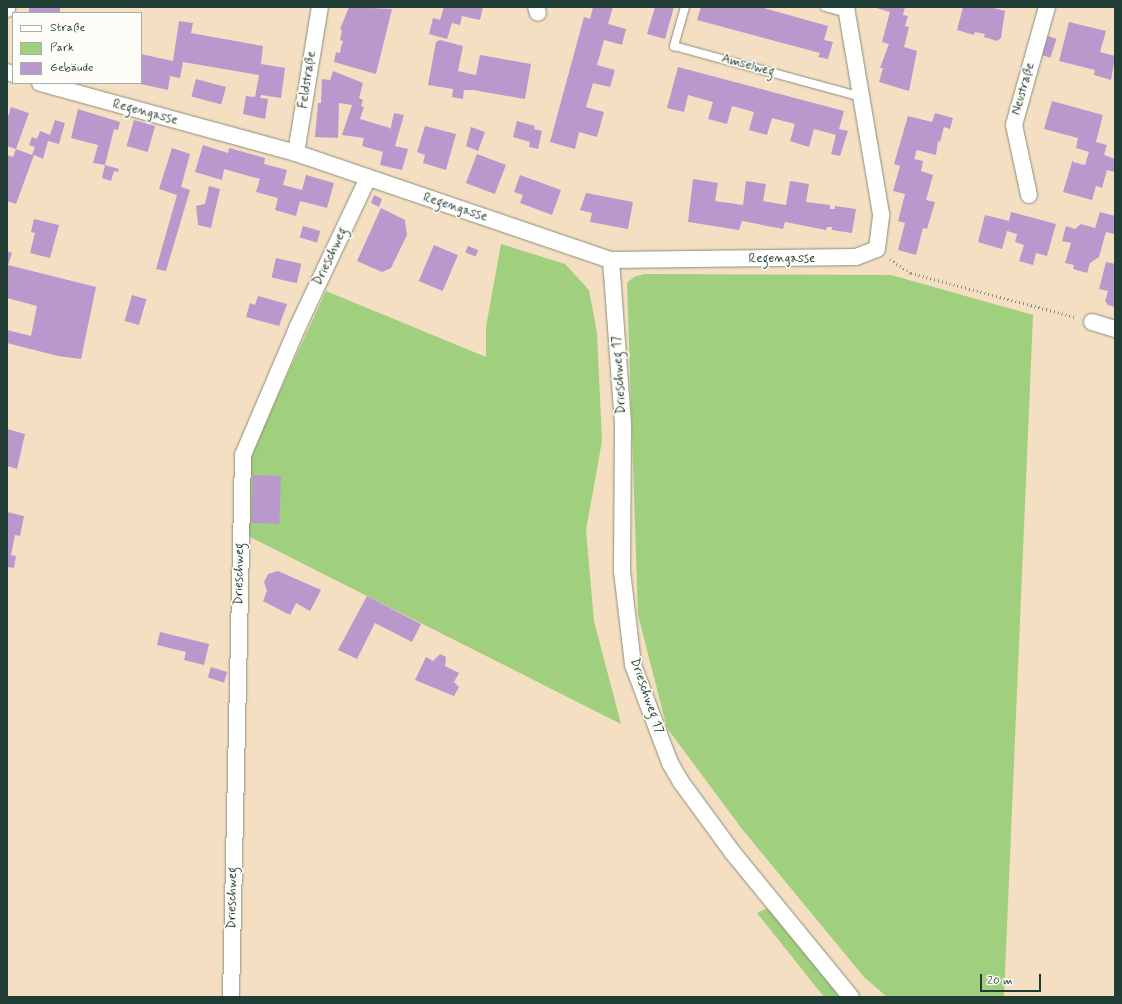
<!DOCTYPE html>
<html>
<head>
<meta charset="utf-8">
<style>
  body { margin:0 }
  #map { position:relative; width:1122px; height:1004px; overflow:hidden; background:#f4dfc2; font-family:Mynerve,sans-serif }
  div>[style] { position:absolute }
  .green>* { inset:0; background:#a0cf7d }
  .building>* { inset:0; background:#b999cd; transform-origin:0 0 }
  .path>* { height:2.5px; margin-top:-1.25px; transform-origin:0; background:repeating-linear-gradient(90deg,#8a8e7b 0 1px,transparent 0 4px) }
  .roads { filter:drop-shadow(0 0 1px #8a8e7b) drop-shadow(0 0 1px #8a8e7b) }
  .service>* { height:8px; margin:-4px; padding:0 4px; transform-origin:4px; border-radius:4px; background:#fff }
  .minor>* { height:16px; margin:-8px; padding:0 8px; transform-origin:8px; border-radius:8px; background:#fff }
  span { translate:-50% -50%; white-space:nowrap; text-align:center; line-height:1.15; -webkit-text-stroke:3.5px #fdfcf7; paint-order:stroke }
  .street-label { font-size:13px; color:#1f3d34 }
  .frame { position:absolute; inset:0; border:8px solid #1f3d34; pointer-events:none }
  .legend { position:absolute; left:12px; top:12px; width:130px; height:72px; box-sizing:border-box; background:#fdfcf7; border:1px solid #a4b0a9; margin:0; padding:5px 7px; list-style:none; font-size:12px; color:#1f3d34 }
  .legend li { display:flex; align-items:center; gap:8px; height:20px }
  .legend b { width:20px; border:1px solid #a4b0a9 }
  .scale { position:absolute; left:980px; top:974px; width:61px; height:18px; box-sizing:border-box; border:2px solid #1f3d34; border-top:0; padding-left:5px; font-size:12px; line-height:14px; white-space:nowrap; color:#1f3d34; -webkit-text-stroke:3px #fdfcf7; paint-order:stroke }
</style>
</head>
<body>
<div id="map">
  <div class="green">
    <i style="clip-path:polygon(501px 244px,565px 264px,589px 290px,597px 333px,602px 441px,586px 530px,594px 621px,621px 724px,246px 535px,248px 460px,326px 291px,486px 357px,486px 327px)"></i>
    <i style="clip-path:polygon(644px 274px,891px 275px,1033px 315px,1004px 997px,887px 997px,864px 977px,742px 829px,667px 728px,638px 615px,627px 283px,634px 277px)"></i>
    <i style="clip-path:polygon(767px 908px,798px 936px,847px 997px,824px 997px,757px 913px)"></i>
  </div>
  <div class="building">
    <i style="left:29px;top:7px;width:31px;height:6px"></i>
    <i style="clip-path:polygon(349px 7px,392px 9px,376px 74px,334px 62px,336px 52px,340px 53px,341px 47px,343px 41px,340px 40px,342px 30px,340px 29px)"></i>
    <i style="clip-path:polygon(444px 7px,483px 7px,480px 20px,462px 16px,460px 25px,452px 23px,447px 39px,429px 34px,433px 18px,440px 20px)"></i>
    <i style="clip-path:polygon(593px 7px,613px 7px,608px 24px,626px 29px,622px 45px,604px 40px,597px 65px,615px 70px,610px 87px,593px 83px,586px 107px,604px 112px,597px 137px,579px 132px,575px 149px,550px 142px,584px 17px,590px 19px)"></i>
    <i style="clip-path:polygon(655px 7px,674px 7px,665px 39px,647px 34px)"></i>
    <i style="clip-path:polygon(701px 7px,760px 7px,828px 26px,824px 40px,833px 42px,828px 59px,818px 57px,820px 53px,697px 20px)"></i>
    <i style="clip-path:polygon(873px 7px,905px 7px,903px 15px,908px 16px,905px 26px,909px 27px,904px 47px,917px 51px,909px 91px,879px 82px,883px 68px,880px 68px,889px 44px,882px 42px,890px 12px)"></i>
    <i style="clip-path:polygon(963px 7px,990px 7px,1005px 11px,1001px 38px,997px 41px,984px 37px,985px 34px,975px 32px,974px 35px,957px 30px)"></i>
    <i style="clip-path:polygon(179px 21px,193px 23px,191px 33px,263px 46px,261px 64px,285px 68px,281px 98px,261px 95px,260px 98px,268px 99px,265px 119px,243px 114px,246px 96px,255px 97px,259px 75px,183px 62px,180px 78px,170px 76px,168px 90px,141px 84px,141px 54px,173px 61px)"></i>
    <i style="clip-path:polygon(1069px 22px,1106px 31px,1100px 52px,1115px 56px,1111px 80px,1094px 75px,1095px 70px,1059px 61px)"></i>
    <i style="left:1048px;top:36px;width:9px;height:20px;rotate:18deg"></i>
    <i style="clip-path:polygon(440px 40px,463px 46px,458px 71px,476px 75px,480px 55px,531px 64px,525px 99px,473px 90px,464px 90px,463px 99px,452px 97px,453px 89px,428px 85px,436px 42px)"></i>
    <i style="clip-path:polygon(678px 67px,844px 111px,839px 129px,848px 131px,840px 156px,831px 154px,836px 135px,814px 129px,809px 147px,790px 141px,795px 124px,772px 118px,767px 135px,749px 130px,754px 112px,732px 106px,727px 124px,708px 119px,713px 102px,688px 95px,684px 112px,667px 108px)"></i>
    <i style="clip-path:polygon(333px 71px,363px 83px,359px 98px,363px 100px,361px 106px,364px 107px,360px 119px,390px 128px,390px 131px,394px 113px,404px 115px,395px 146px,408px 149px,402px 170px,380px 165px,383px 152px,362px 146px,364px 138px,342px 135px,352px 105px,339px 103px,338px 138px,315px 137px,318px 103px,321px 103px,322px 79px,330px 80px)"></i>
    <i style="left:196px;top:79px;width:31px;height:18px;rotate:15deg"></i>
    <i style="clip-path:polygon(1052px 101px,1103px 115px,1096px 142px,1107px 145px,1104px 155px,1115px 159px,1115px 172px,1107px 170px,1102px 188px,1096px 186px,1092px 200px,1063px 192px,1073px 159px,1073px 162px,1085px 165px,1089px 152px,1076px 148px,1078px 138px,1044px 129px)"></i>
    <i style="clip-path:polygon(11px 107px,29px 113px,16px 149px,32px 155px,35px 147px,29px 145px,32px 137px,37px 139px,40px 131px,50px 135px,55px 120px,65px 123px,59px 144px,48px 141px,43px 159px,34px 155px,16px 204px,7px 201px,7px 155px,13px 157px,16px 149px,7px 146px,7px 120px)"></i>
    <i style="clip-path:polygon(78px 109px,120px 122px,118px 130px,114px 129px,105px 165px,93px 163px,98px 145px,71px 138px)"></i>
    <i style="clip-path:polygon(935px 113px,953px 118px,950px 129px,944px 127px,940px 142px,938px 141px,936px 155px,917px 150px,914px 159px,923px 161px,921px 171px,933px 175px,926px 200px,935px 202px,927px 229px,923px 228px,916px 255px,898px 250px,905px 223px,898px 221px,905px 194px,893px 191px,900px 166px,894px 164px,908px 116px,932px 122px)"></i>
    <i style="left:134px;top:120px;width:22px;height:27px;rotate:16deg"></i>
    <i style="clip-path:polygon(517px 121px,535px 126px,534px 129px,542px 131px,538px 149px,529px 147px,530px 142px,513px 137px)"></i>
    <i style="clip-path:polygon(425px 126px,456px 134px,446px 170px,423px 163px,425px 155px,417px 152px)"></i>
    <i style="clip-path:polygon(471px 127px,485px 132px,478px 151px,466px 146px)"></i>
    <i style="clip-path:polygon(203px 145px,228px 153px,229px 148px,265px 158px,264px 164px,287px 170px,283px 185px,302px 190px,306px 175px,334px 183px,327px 208px,300px 201px,296px 216px,275px 210px,278px 198px,256px 192px,260px 179px,224px 169px,222px 180px,195px 172px)"></i>
    <i style="clip-path:polygon(172px 148px,190px 154px,181px 187px,190px 190px,166px 271px,156px 269px,177px 195px,159px 189px)"></i>
    <i style="left:477px;top:154px;width:31px;height:31px;rotate:21deg"></i>
    <i style="clip-path:polygon(105px 165px,119px 169px,118px 172px,114px 171px,111px 181px,102px 178px)"></i>
    <i style="clip-path:polygon(520px 175px,561px 190px,552px 215px,520px 203px,523px 195px,514px 192px)"></i>
    <i style="clip-path:polygon(693px 179px,718px 183px,715px 201px,743px 205px,746px 181px,766px 184px,763px 201px,786px 205px,790px 181px,809px 184px,806px 202px,830px 205px,830px 209px,835px 209px,835px 206px,856px 209px,852px 233px,832px 230px,832px 227px,827px 227px,826px 230px,785px 222px,783px 229px,742px 221px,739px 230px,688px 222px)"></i>
    <i style="clip-path:polygon(209px 186px,220px 189px,211px 228px,198px 225px,196px 206px,205px 204px)"></i>
    <i style="clip-path:polygon(586px 193px,633px 202px,628px 229px,590px 222px,592px 213px,580px 210px)"></i>
    <i style="clip-path:polygon(374px 195px,382px 199px,379px 207px,371px 203px)"></i>
    <i style="clip-path:polygon(381px 208px,405px 220px,407px 235px,391px 268px,382px 272px,357px 261px)"></i>
    <i style="clip-path:polygon(1011px 212px,1056px 224px,1047px 256px,1036px 253px,1033px 265px,1019px 261px,1024px 245px,1015px 242px,1017px 234px,1007px 231px,1002px 249px,978px 242px,985px 215px,1009px 221px)"></i>
    <i style="clip-path:polygon(1100px 212px,1115px 216px,1114px 234px,1106px 232px,1099px 257px,1090px 263px,1087px 273px,1073px 269px,1074px 265px,1065px 263px,1071px 243px,1062px 241px,1066px 226px,1075px 229px,1081px 224px,1095px 228px)"></i>
    <i style="clip-path:polygon(34px 219px,59px 225px,50px 258px,30px 253px,35px 233px,31px 232px)"></i>
    <i style="left:303px;top:226px;width:18px;height:12px;rotate:16deg"></i>
    <i style="left:434px;top:245px;width:26px;height:39px;rotate:23deg"></i>
    <i style="left:468px;top:246px;width:11px;height:7px;rotate:22deg"></i>
    <i style="clip-path:polygon(7px 251px,12px 253px,8px 265px,96px 287px,81px 359px,58px 356px,7px 343px,7px 330px,31px 336px,37px 306px,7px 298px)"></i>
    <i style="left:276px;top:258px;width:26px;height:20px;rotate:13deg"></i>
    <i style="clip-path:polygon(1106px 262px,1115px 264px,1115px 307px,1108px 305px,1105px 301px,1108px 291px,1099px 289px)"></i>
    <i style="left:132px;top:295px;width:15px;height:27px;rotate:16deg"></i>
    <i style="clip-path:polygon(258px 296px,287px 304px,279px 326px,246px 317px,250px 303px,255px 305px)"></i>
    <i style="clip-path:polygon(7px 429px,25px 434px,17px 469px,7px 466px)"></i>
    <i style="left:253px;top:475px;width:28px;height:48px;rotate:2deg"></i>
    <i style="clip-path:polygon(7px 512px,24px 516px,20px 536px,15px 535px,11px 555px,16px 556px,14px 568px,7px 567px)"></i>
    <i style="clip-path:polygon(278px 571px,321px 590px,310px 611px,296px 603px,290px 615px,263px 601px,267px 591px,264px 582px,268px 574px)"></i>
    <i style="clip-path:polygon(367px 596px,421px 624px,412px 642px,375px 623px,357px 659px,338px 650px)"></i>
    <i style="clip-path:polygon(160px 632px,209px 644px,204px 665px,184px 660px,186px 652px,157px 645px)"></i>
    <i style="clip-path:polygon(440px 654px,446px 657px,445px 666px,459px 673px,454px 682px,459px 687px,454px 696px,415px 680px,426px 657px,433px 661px)"></i>
    <i style="left:211px;top:667px;width:17px;height:11px;rotate:17deg"></i>
  </div>
  <div class="path">
    <i style="left:890px;top:259px;width:25px;rotate:34deg"></i>
    <i style="left:911px;top:273px;width:170px;rotate:15deg"></i>
  </div>
  <div class="roads">
    <div class="service">
      <i style="left:685px;top:7px;width:41px;rotate:105.8deg"></i>
      <i style="left:674px;top:46px;width:195px;rotate:15.2deg"></i>
      <i style="left:825px;top:7px;width:23px;rotate:15deg"></i>
    </div>
    <div class="minor">
      <i style="left:536px;top:7px;width:6px;rotate:72deg"></i>
      <i style="left:7px;top:8px;width:1px;rotate:90deg"></i>
      <i style="left:7px;top:72px;width:6px;rotate:18deg"></i>
      <i style="left:40px;top:83px;width:265px;rotate:15.3deg"></i>
      <i style="left:296px;top:153px;width:333px;rotate:18.8deg"></i>
      <i style="left:611px;top:260px;width:245px;rotate:-0.7deg"></i>
      <i style="left:856px;top:257px;width:22px;rotate:-21deg"></i>
      <i style="left:877px;top:249px;width:35px;rotate:-83deg"></i>
      <i style="left:881px;top:214px;width:210px;rotate:-99.6deg"></i>
      <i style="left:296px;top:153px;width:148px;rotate:-80.7deg"></i>
      <i style="left:1029px;top:195px;width:72px;rotate:-102.1deg"></i>
      <i style="left:1014px;top:125px;width:123px;rotate:-74.4deg"></i>
      <i style="left:611px;top:260px;width:165px;rotate:85.8deg"></i>
      <i style="left:623px;top:425px;width:146px;rotate:90.4deg"></i>
      <i style="left:622px;top:571px;width:95px;rotate:83.3deg"></i>
      <i style="left:633px;top:665px;width:105px;rotate:69.3deg"></i>
      <i style="left:670px;top:763px;width:22px;rotate:60deg"></i>
      <i style="left:681px;top:782px;width:88px;rotate:53.8deg"></i>
      <i style="left:733px;top:853px;width:186px;rotate:50.7deg"></i>
      <i style="left:1092px;top:322px;width:24px;rotate:17deg"></i>
      <i style="left:231px;top:997px;width:542px;rotate:-88.73deg"></i>
      <i style="left:243px;top:455px;width:140px;rotate:-66.9deg"></i>
      <i style="left:298px;top:326px;width:164px;rotate:-64.7deg"></i>
    </div>
  </div>
  <div class="street-label">
    <span style="left:748px;top:66px;rotate:15deg">Amselweg</span>
    <span style="left:308px;top:80px;rotate:-81deg">Feldstraße</span>
    <span style="left:1024px;top:89px;rotate:-74deg">Neustraße</span>
    <span style="left:145px;top:113px;rotate:15deg">Regengasse</span>
    <span style="left:455px;top:208px;rotate:18deg">Regengasse</span>
    <span style="left:331px;top:257px;rotate:-65deg">Drieschweg</span>
    <span style="left:782px;top:259px">Regengasse</span>
    <span style="left:620px;top:375px;rotate:-94deg">Drieschweg 17</span>
    <span style="left:240px;top:574px;rotate:-89deg">Drieschweg</span>
    <span style="left:646px;top:696px;rotate:71deg">Drieschweg 17</span>
    <span style="left:233px;top:898px;rotate:-89deg">Drieschweg</span>
  </div>
  <div class="frame"></div>
  <ul class="legend">
  <li><b style="height:5px;background:#fff"></b>Straße</li>
  <li><b style="height:11px;background:#a0cf7d"></b>Park</li>
  <li><b style="height:11px;background:#b999cd"></b>Gebäude</li>
  </ul>
  <div class="scale">20 m</div>
</div>
</body>
</html>
